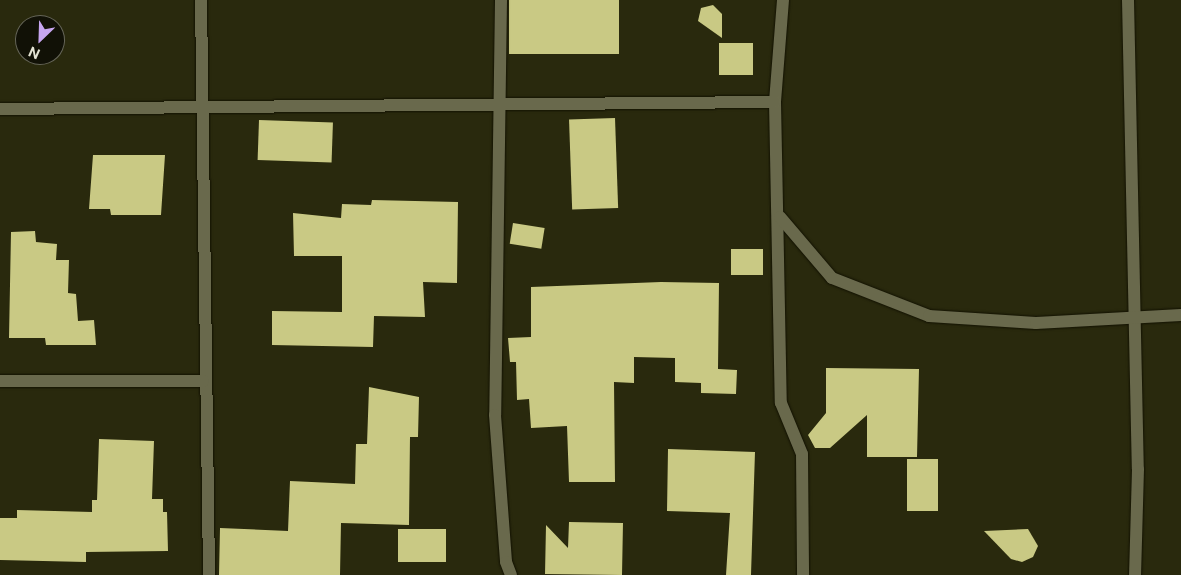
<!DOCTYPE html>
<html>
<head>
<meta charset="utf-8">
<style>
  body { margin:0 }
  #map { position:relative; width:1181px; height:575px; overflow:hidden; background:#29290d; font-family:"Public Sans",sans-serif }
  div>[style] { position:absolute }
  .building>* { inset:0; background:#c9c984; transform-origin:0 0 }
  .roads { filter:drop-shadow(0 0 1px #121100) drop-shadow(0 0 1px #121100) }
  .minor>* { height:12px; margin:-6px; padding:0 6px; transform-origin:6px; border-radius:6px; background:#69694c }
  span { translate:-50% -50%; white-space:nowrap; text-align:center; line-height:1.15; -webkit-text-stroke:5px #111106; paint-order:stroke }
  .north { position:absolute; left:15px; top:15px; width:50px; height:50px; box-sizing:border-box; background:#111106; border:1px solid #656558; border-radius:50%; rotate:204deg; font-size:14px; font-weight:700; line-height:20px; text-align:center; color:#e4e4d4 }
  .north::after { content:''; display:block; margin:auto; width:18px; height:22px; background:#c7a6f0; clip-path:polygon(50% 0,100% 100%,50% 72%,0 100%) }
</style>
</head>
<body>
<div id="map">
  <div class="building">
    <i style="left:619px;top:0;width:54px;height:110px;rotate:90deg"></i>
    <i style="clip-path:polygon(713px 5px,722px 14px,722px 38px,698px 21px,701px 8px)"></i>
    <i style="left:719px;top:43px;width:34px;height:32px"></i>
    <i style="left:615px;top:118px;width:90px;height:46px;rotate:88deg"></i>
    <i style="left:259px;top:120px;width:74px;height:40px;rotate:2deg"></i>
    <i style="clip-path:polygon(93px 155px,165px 155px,161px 215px,111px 215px,110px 209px,89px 209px)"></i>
    <i style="clip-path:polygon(372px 200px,458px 202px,457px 283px,423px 282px,425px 317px,374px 316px,373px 347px,272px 345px,272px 311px,342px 312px,342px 256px,294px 256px,293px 213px,341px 218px,342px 204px,371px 205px)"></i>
    <i style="left:513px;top:223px;width:32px;height:21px;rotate:9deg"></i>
    <i style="clip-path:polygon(35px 231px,36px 242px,57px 244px,56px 260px,69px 260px,68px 293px,76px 294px,78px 321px,94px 320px,96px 345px,46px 345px,45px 338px,9px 338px,11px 232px)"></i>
    <i style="left:763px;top:249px;width:26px;height:32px;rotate:90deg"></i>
    <i style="clip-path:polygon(661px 282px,719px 283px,718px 369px,737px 370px,736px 394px,701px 393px,701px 383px,675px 382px,675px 358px,634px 357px,634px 383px,614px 382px,615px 482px,569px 482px,567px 426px,531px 428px,529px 399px,517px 400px,516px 362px,510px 362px,508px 338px,531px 337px,531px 287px)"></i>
    <i style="clip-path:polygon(826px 368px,919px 369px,917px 457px,867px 457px,867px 415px,830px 448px,815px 448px,808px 435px,826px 413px)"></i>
    <i style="clip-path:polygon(369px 387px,419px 397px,418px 437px,410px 437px,409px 525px,341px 523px,340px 575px,219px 575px,220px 528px,288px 531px,290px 481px,355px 484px,356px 444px,367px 444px)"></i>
    <i style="clip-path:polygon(99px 439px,154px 441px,152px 499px,163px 499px,163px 512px,167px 512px,168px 551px,86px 552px,86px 562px,0 560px,0 518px,17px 518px,17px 510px,92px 512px,92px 500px,97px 500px)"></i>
    <i style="clip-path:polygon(668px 449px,755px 452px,751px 575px,726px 575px,730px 513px,667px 511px)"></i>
    <i style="left:907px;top:459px;width:31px;height:52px"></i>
    <i style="clip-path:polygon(569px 522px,623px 523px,622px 575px,545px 574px,546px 525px,568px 548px)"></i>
    <i style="left:398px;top:529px;width:48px;height:33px"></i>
    <i style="clip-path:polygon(1028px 529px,1038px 546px,1033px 557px,1022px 562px,1011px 559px,984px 531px)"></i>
  </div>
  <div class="roads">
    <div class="minor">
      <i style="left:201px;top:0;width:575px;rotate:89.2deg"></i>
      <i style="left:501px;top:0;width:415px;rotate:90.8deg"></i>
      <i style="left:495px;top:415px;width:147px;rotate:85.7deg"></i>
      <i style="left:506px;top:562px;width:14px;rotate:69deg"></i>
      <i style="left:783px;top:0;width:102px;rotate:94.5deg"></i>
      <i style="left:775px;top:102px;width:301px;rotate:88.9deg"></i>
      <i style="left:781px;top:403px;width:55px;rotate:67.6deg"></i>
      <i style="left:802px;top:454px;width:121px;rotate:89.5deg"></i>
      <i style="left:1128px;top:0;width:469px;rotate:88.8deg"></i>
      <i style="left:1138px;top:469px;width:106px;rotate:91.6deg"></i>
      <i style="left:0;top:109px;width:775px;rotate:-0.52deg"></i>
      <i style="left:780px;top:217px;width:80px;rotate:49.6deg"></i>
      <i style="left:832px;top:278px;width:104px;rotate:21.4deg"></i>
      <i style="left:929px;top:316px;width:107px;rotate:3.7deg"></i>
      <i style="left:1036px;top:323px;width:145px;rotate:-3.2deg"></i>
      <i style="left:0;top:381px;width:203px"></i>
    </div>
  </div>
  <div class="north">N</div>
</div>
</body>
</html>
